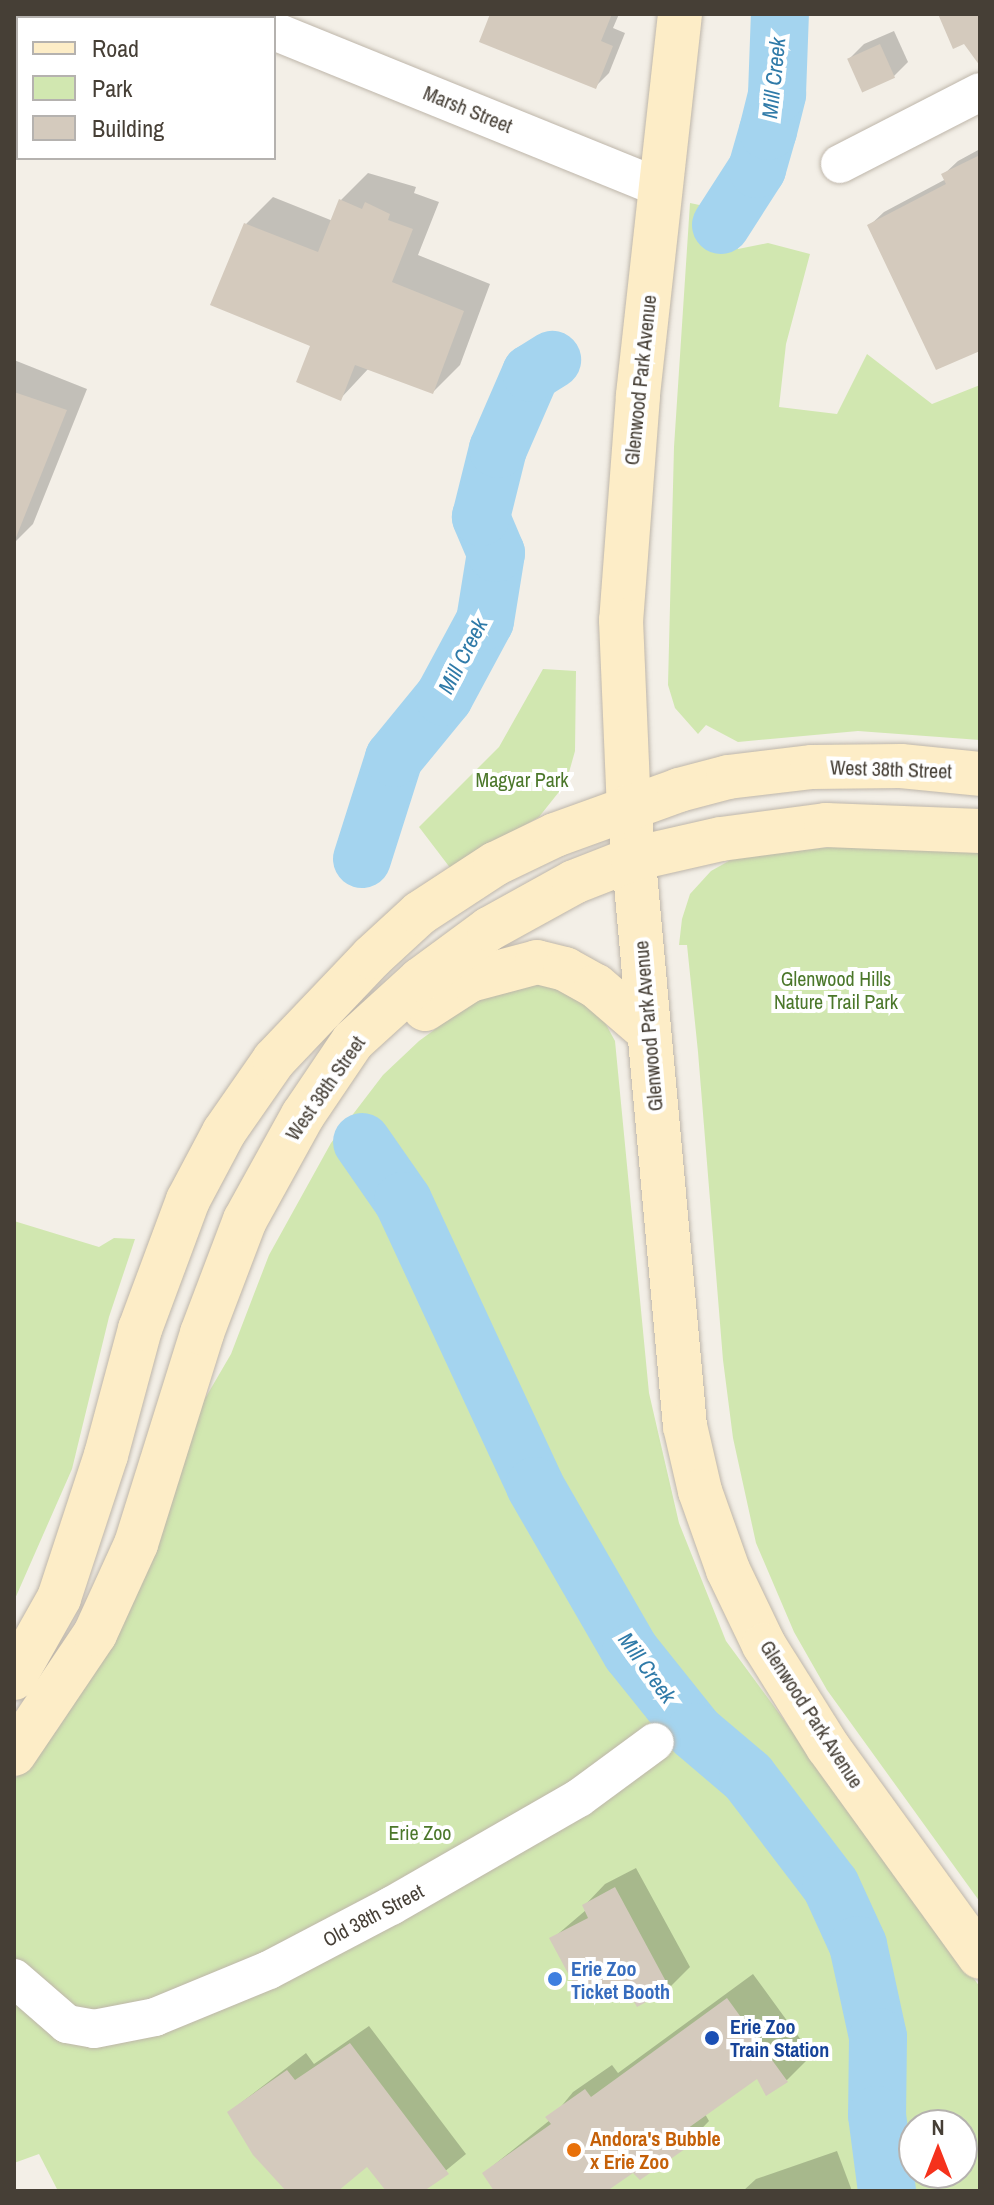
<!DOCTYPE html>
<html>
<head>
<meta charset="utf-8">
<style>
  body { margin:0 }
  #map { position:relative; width:994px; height:2205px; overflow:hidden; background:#f3efe7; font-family:"Archivo Narrow",sans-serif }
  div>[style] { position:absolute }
  .green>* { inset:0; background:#d1e7b0 }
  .shadow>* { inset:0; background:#0003 }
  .river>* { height:58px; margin:-29px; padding:0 29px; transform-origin:29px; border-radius:29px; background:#a4d4ef }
  .building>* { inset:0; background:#d4cabd; transform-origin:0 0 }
  .roads { filter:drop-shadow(0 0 2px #beb6aa) drop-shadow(0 0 2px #beb6aa) }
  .street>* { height:38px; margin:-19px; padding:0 19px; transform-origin:19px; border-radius:19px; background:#fff }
  .secondary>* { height:44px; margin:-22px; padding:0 22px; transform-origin:22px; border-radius:22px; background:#fdedc7 }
  .dots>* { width:22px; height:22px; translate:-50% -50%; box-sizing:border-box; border:4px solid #fff; border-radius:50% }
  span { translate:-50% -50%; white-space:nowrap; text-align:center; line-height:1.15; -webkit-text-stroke:8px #fff; paint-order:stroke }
  .street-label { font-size:20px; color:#463f36 }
  .park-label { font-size:20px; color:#4b772a }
  .shop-label { font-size:20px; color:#366cbe; font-weight:700 }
  .left { translate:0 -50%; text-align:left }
  .transit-label { font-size:20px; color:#164399; font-weight:700 }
  .food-label { font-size:20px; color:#c56008; font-weight:700 }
  .water-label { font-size:22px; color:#2f7aa8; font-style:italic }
  .frame { position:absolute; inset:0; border:16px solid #463f36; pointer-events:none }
  .legend { position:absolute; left:16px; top:16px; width:260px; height:144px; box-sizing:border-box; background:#fff; border:2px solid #b5b2af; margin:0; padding:10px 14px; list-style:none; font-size:24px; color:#463f36 }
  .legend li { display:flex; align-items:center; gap:16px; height:40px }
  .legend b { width:40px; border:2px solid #b5b2af }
  .north { position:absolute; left:898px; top:2109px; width:80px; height:80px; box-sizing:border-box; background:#fff; border:2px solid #b5b2af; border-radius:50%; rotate:0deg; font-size:22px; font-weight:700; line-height:32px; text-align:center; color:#463f36 }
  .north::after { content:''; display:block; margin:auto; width:28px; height:36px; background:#f5321c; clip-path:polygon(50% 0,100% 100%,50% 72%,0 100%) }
</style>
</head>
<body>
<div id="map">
  <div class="green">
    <i style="clip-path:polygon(690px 203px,709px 207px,738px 249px,768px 243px,810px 254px,786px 344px,779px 407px,837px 414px,867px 354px,932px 404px,980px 385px,980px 740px,858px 731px,738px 742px,706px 725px,698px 734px,675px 708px,668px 685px,674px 447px)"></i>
    <i style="clip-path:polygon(543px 669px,576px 671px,575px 751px,566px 783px,539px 817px,451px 869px,419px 827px,499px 747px)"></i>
    <i style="clip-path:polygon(866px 843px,980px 853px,980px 1902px,827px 1690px,794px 1632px,756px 1543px,733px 1438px,723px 1360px,698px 1052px,687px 945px,679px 945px,682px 919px,690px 894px,711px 871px,734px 858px)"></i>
    <i style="clip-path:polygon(evenodd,501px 981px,564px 985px,602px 1017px,615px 1041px,649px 1393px,679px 1523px,726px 1641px,980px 1987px,980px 2191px,58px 2191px,39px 2154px,14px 2163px,14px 1780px,57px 1730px,106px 1654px,203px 1402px,231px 1354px,269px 1255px,331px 1143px,383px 1075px,419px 1041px,501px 981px,914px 2125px,962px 2125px,962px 2173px,914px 2173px,914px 2125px)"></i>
    <i style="clip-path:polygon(14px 1221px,99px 1247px,114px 1238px,135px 1239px,109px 1317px,72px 1469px,14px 1601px)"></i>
  </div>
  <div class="shadow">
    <i style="clip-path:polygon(492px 14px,619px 14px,613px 28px,625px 33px,609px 73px,595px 87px)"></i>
    <i style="clip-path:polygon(894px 31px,908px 62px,894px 76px,863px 88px,850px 58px,864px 44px)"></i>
    <i style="clip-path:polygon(980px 149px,980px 349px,869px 226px,884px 212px,946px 179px,943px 175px,958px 161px)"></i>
    <i style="clip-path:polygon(368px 173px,416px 187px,414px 193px,439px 202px,418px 255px,490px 284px,460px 365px,433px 392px,369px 368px,341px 398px,246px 224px,273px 197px,333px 221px,341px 200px)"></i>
    <i style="clip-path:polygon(14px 360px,87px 389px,33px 524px,14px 543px)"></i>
    <i style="clip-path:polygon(636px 1868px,690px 1967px,669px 1988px,624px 1979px,552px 1939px,586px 1910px,584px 1906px,605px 1884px)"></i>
    <i style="clip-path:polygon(753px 1974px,812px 2055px,787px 2080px,758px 2076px,705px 2114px,709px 2121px,684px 2147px,633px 2170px,604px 2191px,496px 2191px,484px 2173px,550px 2120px,573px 2092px,612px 2065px,618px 2073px)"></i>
    <i style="clip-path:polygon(369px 2026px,466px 2154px,421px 2191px,388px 2191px,368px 2164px,335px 2191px,289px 2191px,229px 2112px,306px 2053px,314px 2064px)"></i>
    <i style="clip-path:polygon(837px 2151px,852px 2191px,743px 2191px,756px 2179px)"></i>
  </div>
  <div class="river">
    <i style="left:721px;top:225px;width:67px;rotate:-57.3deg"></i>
    <i style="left:757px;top:169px;width:40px;rotate:-74deg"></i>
    <i style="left:768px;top:131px;width:38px;rotate:-76deg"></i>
    <i style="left:777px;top:94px;width:80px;rotate:-87.9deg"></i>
    <i style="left:362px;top:859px;width:106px;rotate:-72.4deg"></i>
    <i style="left:394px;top:758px;width:79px;rotate:-50.7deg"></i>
    <i style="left:444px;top:697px;width:86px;rotate:-61.7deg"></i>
    <i style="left:485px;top:621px;width:69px;rotate:-80.8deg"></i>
    <i style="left:496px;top:553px;width:39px;rotate:-113deg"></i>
    <i style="left:481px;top:517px;width:70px;rotate:-76deg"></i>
    <i style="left:498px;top:449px;width:83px;rotate:-66.5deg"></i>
    <i style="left:531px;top:373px;width:25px;rotate:-32deg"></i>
    <i style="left:362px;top:1142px;width:72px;rotate:55.2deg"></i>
    <i style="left:403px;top:1201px;width:314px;rotate:65.1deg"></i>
    <i style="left:535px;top:1486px;width:192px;rotate:60deg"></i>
    <i style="left:631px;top:1652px;width:102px;rotate:51.3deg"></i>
    <i style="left:695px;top:1732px;width:70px;rotate:40.3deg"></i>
    <i style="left:748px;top:1777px;width:137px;rotate:52.7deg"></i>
    <i style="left:831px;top:1886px;width:65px;rotate:65.4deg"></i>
    <i style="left:858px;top:1945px;width:94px;rotate:77.7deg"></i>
    <i style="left:878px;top:2037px;width:78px;rotate:90.7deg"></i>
    <i style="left:877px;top:2115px;width:77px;rotate:82.5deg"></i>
  </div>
  <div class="building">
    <i style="clip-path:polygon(490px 14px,612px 14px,601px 41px,613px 46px,596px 89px,479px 42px)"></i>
    <i style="clip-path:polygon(938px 14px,980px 14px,980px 66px,964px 44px,953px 49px)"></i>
    <i style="left:880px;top:44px;width:37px;height:36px;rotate:66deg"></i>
    <i style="clip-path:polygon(980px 155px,980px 351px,936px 370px,867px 225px,946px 184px,941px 174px)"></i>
    <i style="clip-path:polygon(339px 199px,362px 209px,365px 202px,390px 214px,388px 220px,413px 229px,392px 282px,464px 311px,433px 394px,355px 365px,341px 401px,296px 382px,310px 346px,210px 305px,244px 223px,318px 252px)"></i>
    <i style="clip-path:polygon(14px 392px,67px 410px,15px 540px,14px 540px)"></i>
    <i style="clip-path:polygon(615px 1887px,670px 1989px,637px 2007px,623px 1982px,584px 2003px,549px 1938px,588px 1918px,582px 1905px)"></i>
    <i style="clip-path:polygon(727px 1998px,788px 2082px,766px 2096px,757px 2079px,677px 2136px,685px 2149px,640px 2180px,633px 2173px,607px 2191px,494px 2191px,482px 2173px,551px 2124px,545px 2117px,585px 2089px,591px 2097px)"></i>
    <i style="clip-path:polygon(350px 2043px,449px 2174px,424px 2191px,386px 2191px,367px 2167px,338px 2191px,286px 2191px,253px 2155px,227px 2112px,287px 2070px,295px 2080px)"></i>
  </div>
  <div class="roads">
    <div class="street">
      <i style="left:230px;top:14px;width:11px;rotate:22deg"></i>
      <i style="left:274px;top:31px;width:418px;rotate:22.1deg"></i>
      <i style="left:840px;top:164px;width:157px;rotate:-27.2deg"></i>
      <i style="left:14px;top:1978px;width:70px;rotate:41deg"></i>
      <i style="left:67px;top:2024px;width:27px;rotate:10deg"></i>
      <i style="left:94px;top:2029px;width:62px;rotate:-11.1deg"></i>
      <i style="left:155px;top:2017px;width:123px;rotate:-22.4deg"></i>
      <i style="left:269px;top:1970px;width:138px;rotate:-27.7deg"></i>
      <i style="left:391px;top:1906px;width:217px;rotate:-29.9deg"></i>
      <i style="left:579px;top:1798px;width:94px;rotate:-36.4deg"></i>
    </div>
    <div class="secondary">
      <i style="left:680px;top:14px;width:384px;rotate:96.3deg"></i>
      <i style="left:638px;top:396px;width:225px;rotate:94.3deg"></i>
      <i style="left:621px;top:620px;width:187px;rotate:87.6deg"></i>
      <i style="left:629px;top:807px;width:622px;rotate:84.83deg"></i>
      <i style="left:685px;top:1426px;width:67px;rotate:77deg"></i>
      <i style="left:700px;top:1491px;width:84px;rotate:70.5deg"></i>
      <i style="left:728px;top:1570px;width:83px;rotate:64.4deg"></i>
      <i style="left:764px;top:1645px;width:120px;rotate:57.9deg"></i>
      <i style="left:828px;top:1747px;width:259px;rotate:54.1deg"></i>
      <i style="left:425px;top:1009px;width:54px;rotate:-32.8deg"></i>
      <i style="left:470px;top:980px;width:69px;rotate:-15deg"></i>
      <i style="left:537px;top:962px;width:29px;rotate:14deg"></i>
      <i style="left:565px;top:969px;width:35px;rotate:29deg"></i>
      <i style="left:596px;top:986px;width:69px;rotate:40.9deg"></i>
      <i style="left:14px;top:1678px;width:92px;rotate:-60.6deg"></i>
      <i style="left:59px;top:1598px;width:151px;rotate:-71.8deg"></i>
      <i style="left:106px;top:1455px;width:131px;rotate:-74.9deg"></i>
      <i style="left:140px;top:1329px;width:138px;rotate:-69.6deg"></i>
      <i style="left:188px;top:1200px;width:77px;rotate:-62.1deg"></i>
      <i style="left:224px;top:1132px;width:88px;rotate:-55.2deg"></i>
      <i style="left:274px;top:1060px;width:142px;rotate:-46.4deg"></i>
      <i style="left:372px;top:957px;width:65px;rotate:-42.5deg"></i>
      <i style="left:420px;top:913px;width:90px;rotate:-33.2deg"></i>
      <i style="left:495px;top:864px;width:67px;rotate:-25.8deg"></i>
      <i style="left:555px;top:835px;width:132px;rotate:-19.9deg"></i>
      <i style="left:679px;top:790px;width:51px;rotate:-14.9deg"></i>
      <i style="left:728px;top:777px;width:85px;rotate:-6.8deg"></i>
      <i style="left:812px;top:767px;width:89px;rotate:-0.6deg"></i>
      <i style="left:901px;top:766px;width:79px;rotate:5.8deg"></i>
      <i style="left:14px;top:1754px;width:145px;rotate:-56deg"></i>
      <i style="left:95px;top:1634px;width:99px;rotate:-65.5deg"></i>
      <i style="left:136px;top:1544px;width:221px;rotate:-72.6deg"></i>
      <i style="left:202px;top:1333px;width:121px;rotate:-69.2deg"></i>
      <i style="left:245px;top:1220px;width:120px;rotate:-61.1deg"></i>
      <i style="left:303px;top:1115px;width:89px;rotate:-56deg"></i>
      <i style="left:353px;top:1041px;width:91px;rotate:-42.3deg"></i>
      <i style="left:420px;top:980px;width:86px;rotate:-36.5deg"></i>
      <i style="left:489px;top:929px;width:97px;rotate:-28.9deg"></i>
      <i style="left:574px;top:882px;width:63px;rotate:-21.3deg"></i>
      <i style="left:633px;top:859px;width:90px;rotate:-12.8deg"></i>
      <i style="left:721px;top:839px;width:106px;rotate:-7.6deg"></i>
      <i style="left:826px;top:825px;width:154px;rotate:2.2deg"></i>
    </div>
  </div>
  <div class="dots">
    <i style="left:555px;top:1979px;background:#3f7fe0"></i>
    <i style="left:712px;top:2038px;background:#1a4fb4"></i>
    <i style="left:574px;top:2150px;background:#e8710a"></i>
  </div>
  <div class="street-label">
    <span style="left:468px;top:109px;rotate:22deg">Marsh Street</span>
    <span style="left:640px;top:380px;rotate:-84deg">Glenwood Park Avenue</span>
    <span style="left:891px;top:769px;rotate:2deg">West 38th Street</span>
    <span style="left:648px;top:1026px;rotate:-95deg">Glenwood Park Avenue</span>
    <span style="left:325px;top:1088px;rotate:-55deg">West 38th Street</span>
    <span style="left:812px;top:1714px;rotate:57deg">Glenwood Park Avenue</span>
    <span style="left:373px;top:1915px;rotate:-28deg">Old 38th Street</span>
  </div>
  <div class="park-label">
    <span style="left:522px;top:779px">Magyar Park</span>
    <span style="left:836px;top:990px">Glenwood Hills<br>Nature Trail Park</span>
    <span style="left:420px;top:1832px">Erie Zoo</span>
  </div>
  <div class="shop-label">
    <span class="left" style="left:571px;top:1980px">Erie Zoo<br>Ticket Booth</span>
  </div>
  <div class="transit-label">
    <span class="left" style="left:730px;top:2038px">Erie Zoo<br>Train Station</span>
  </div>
  <div class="food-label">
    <span class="left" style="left:590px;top:2150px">Andora's Bubble<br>x Erie Zoo</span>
  </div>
  <div class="water-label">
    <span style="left:774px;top:78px;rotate:-84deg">Mill Creek</span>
    <span style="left:463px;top:656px;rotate:-63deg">Mill Creek</span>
    <span style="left:647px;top:1668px;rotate:54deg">Mill Creek</span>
  </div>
  <div class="frame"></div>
  <ul class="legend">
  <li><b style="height:10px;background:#fdedc7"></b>Road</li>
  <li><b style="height:22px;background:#d1e7b0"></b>Park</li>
  <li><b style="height:22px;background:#d4cabd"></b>Building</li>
  </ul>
  <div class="north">N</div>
</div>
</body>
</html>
